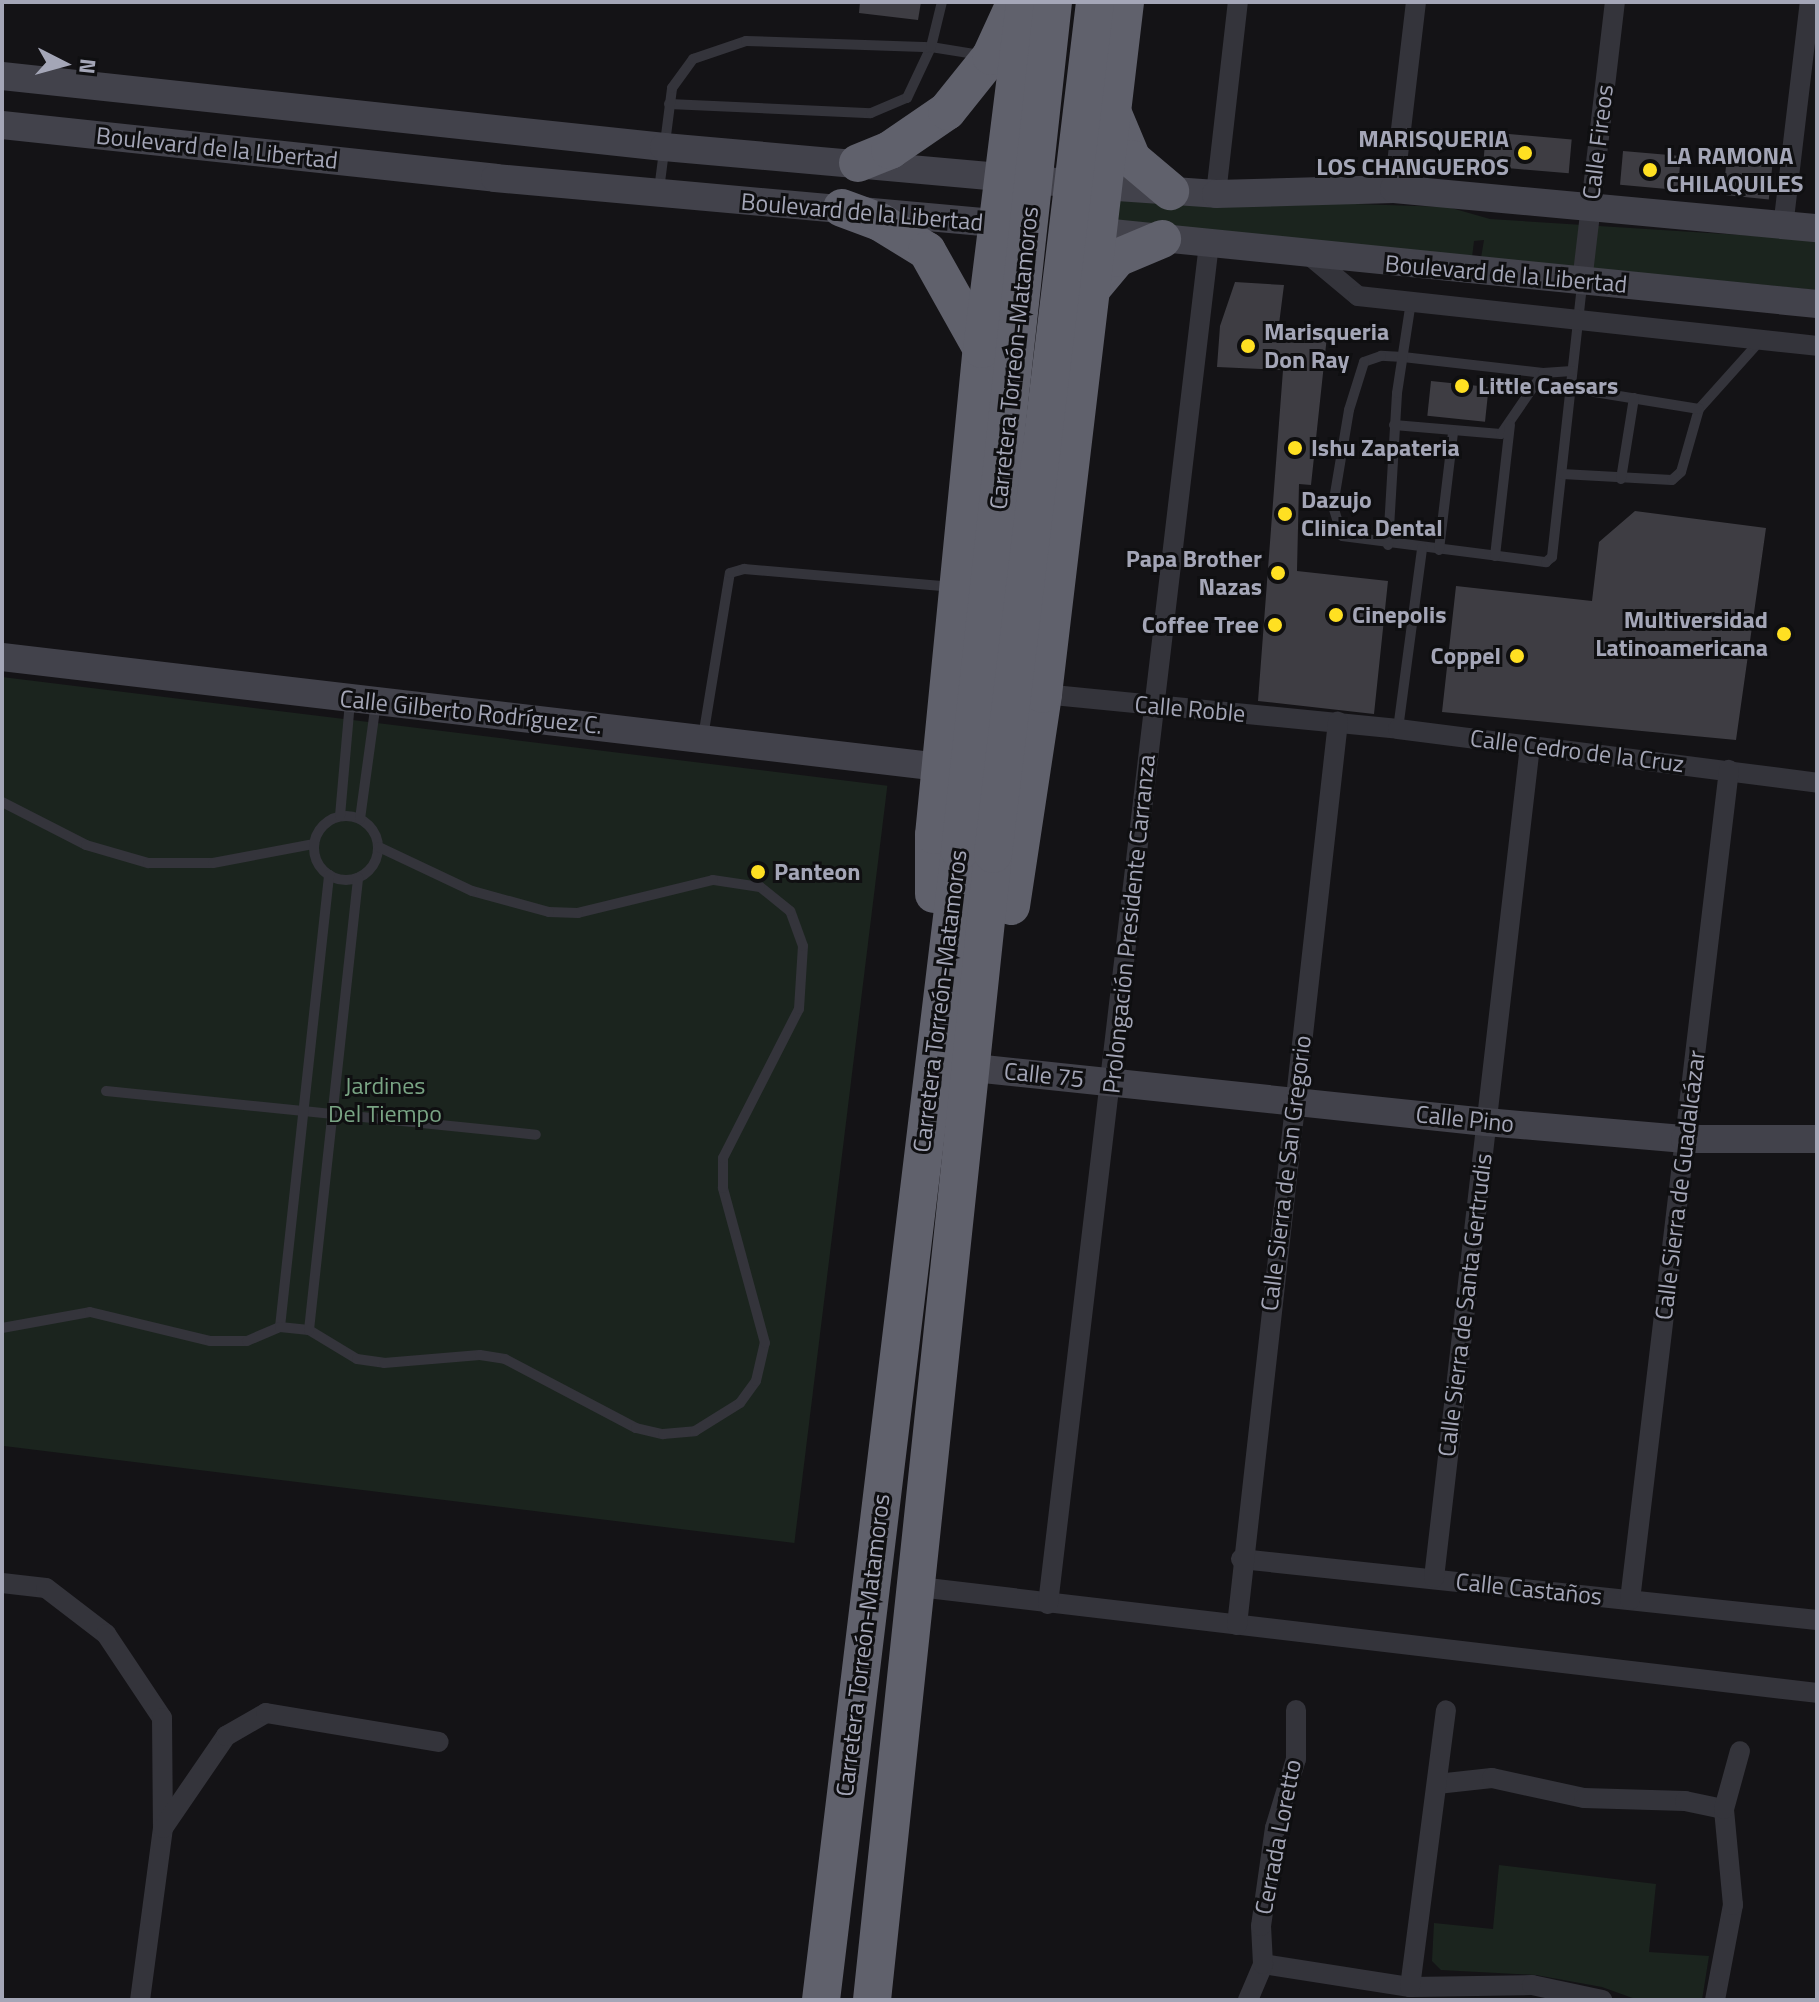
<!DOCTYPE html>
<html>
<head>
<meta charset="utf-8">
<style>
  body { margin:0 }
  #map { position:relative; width:1819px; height:2002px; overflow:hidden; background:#141316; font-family:"Titillium Web",sans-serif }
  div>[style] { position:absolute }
  .green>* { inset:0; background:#1b241e; transform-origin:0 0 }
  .building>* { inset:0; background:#3e3d43; transform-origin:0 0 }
  .lane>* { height:10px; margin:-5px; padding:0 5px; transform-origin:5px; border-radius:5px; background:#34343b }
  .lane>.ring { margin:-5px; padding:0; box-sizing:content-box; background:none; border:10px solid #34343b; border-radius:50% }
  .street>* { height:20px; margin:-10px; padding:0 10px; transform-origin:10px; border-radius:10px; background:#34343b }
  .secondary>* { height:28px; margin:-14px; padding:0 14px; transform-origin:14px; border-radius:14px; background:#42424b }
  .highway>* { height:38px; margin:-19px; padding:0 19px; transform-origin:19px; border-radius:19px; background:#60616c }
  .highway-bridge>* { height:38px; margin:-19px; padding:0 19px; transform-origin:19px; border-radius:19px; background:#60616c }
  .dots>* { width:22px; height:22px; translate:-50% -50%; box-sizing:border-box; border:4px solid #0f0f11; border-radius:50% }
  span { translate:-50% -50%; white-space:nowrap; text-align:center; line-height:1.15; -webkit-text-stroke:6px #0f0f11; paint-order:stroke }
  .poi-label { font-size:24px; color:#a4a6b7; font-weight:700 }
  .right { translate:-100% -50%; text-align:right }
  .left { translate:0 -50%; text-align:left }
  .street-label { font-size:24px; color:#a4a6b7 }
  .park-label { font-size:24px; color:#79a484 }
  .frame { position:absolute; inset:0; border:4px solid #a4a6b7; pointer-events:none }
  .north { position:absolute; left:24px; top:24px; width:80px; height:80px; -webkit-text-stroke:6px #0f0f11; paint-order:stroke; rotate:96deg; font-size:22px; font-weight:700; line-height:32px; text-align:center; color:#a4a6b7 }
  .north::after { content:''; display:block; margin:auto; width:28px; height:36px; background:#a4a6b7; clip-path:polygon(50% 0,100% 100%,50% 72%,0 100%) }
</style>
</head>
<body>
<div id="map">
  <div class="green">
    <i style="clip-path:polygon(1108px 196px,1448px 207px,1490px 219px,1817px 240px,1817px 290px,1481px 258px,1484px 240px,1474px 241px,1471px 266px,1109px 225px)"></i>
    <i style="left:2px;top:677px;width:892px;height:763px;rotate:7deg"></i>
    <i style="clip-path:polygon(1499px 1865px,1656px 1884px,1649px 1952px,1709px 1956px,1702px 2000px,1638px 2000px,1602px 1987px,1536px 1975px,1441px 1970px,1432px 1961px,1434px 1923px,1493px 1929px)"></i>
  </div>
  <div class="building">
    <i style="clip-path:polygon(860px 2px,921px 2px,918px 20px,859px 13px)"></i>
    <i style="left:1486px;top:132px;width:86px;height:34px;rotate:5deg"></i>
    <i style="left:1623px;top:151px;width:58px;height:34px;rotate:5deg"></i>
    <i style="left:1727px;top:157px;width:46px;height:38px;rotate:6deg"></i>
    <i style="clip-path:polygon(1235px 282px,1284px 285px,1278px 332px,1327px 336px,1311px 485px,1299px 484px,1297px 571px,1388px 581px,1374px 714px,1258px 701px,1283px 370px,1217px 367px,1220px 326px)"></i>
    <i style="left:1431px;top:381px;width:58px;height:35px;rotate:6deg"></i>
    <i style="clip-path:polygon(1635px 511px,1766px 528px,1736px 740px,1442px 712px,1456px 586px,1592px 601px,1599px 542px)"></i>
  </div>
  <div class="lane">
    <i style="left:669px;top:104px;width:202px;rotate:2.6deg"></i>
    <i style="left:871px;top:113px;width:39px;rotate:-23deg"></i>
    <i style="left:907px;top:98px;width:56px;rotate:-64.8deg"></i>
    <i style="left:931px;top:47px;width:51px;rotate:9.1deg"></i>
    <i style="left:659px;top:190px;width:103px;rotate:-82.7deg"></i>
    <i style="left:672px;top:88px;width:36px;rotate:-54deg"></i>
    <i style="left:693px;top:59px;width:56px;rotate:-18.8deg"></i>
    <i style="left:746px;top:41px;width:185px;rotate:1.9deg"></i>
    <i style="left:931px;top:47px;width:46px;rotate:-76.3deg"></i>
    <i style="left:1543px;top:373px;width:141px;rotate:-173.5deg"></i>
    <i style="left:1403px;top:357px;width:22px;rotate:-177deg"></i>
    <i style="left:1381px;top:356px;width:18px;rotate:161deg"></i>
    <i style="left:1364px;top:362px;width:50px;rotate:107.4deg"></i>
    <i style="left:1349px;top:410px;width:97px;rotate:99.5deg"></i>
    <i style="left:1333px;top:506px;width:31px;rotate:73deg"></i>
    <i style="left:1342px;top:536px;width:206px;rotate:7.3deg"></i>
    <i style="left:1546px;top:562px;width:8px;rotate:-40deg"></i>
    <i style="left:1552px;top:557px;width:275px;rotate:-83.7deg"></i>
    <i style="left:1699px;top:409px;width:93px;rotate:-48.1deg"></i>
    <i style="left:1394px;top:425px;width:107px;rotate:4.8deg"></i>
    <i style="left:1501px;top:434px;width:74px;rotate:-55.5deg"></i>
    <i style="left:1543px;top:373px;width:29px;rotate:-4deg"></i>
    <i style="left:1562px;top:474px;width:110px;rotate:3.1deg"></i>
    <i style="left:1672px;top:480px;width:12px;rotate:-42deg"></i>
    <i style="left:1681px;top:472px;width:66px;rotate:-74.1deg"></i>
    <i style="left:1699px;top:409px;width:131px;rotate:-170.8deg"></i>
    <i style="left:1621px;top:479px;width:82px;rotate:-80.9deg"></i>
    <i style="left:1388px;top:545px;width:152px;rotate:-86.6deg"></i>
    <i style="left:1397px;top:393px;width:92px;rotate:-81.3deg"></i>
    <i style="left:1439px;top:550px;width:119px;rotate:-83.2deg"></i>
    <i style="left:1495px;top:556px;width:132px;rotate:-83.5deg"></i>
    <i style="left:1398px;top:729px;width:183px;rotate:-82.4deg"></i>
    <i style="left:703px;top:737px;width:166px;rotate:-80.7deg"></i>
    <i style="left:730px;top:573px;width:15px;rotate:-16deg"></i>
    <i style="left:744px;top:569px;width:210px;rotate:4.9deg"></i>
    <i style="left:2px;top:802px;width:94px;rotate:27.1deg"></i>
    <i style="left:86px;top:845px;width:65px;rotate:16.2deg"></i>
    <i style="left:148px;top:863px;width:65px"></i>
    <i style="left:213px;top:863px;width:103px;rotate:-10.7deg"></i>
    <i class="ring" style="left:314px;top:816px;width:54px;height:54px"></i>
    <i style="left:340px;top:816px;width:115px;rotate:-85deg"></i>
    <i style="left:360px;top:819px;width:118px;rotate:-82.2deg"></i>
    <i style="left:106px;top:1091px;width:432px;rotate:5.8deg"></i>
    <i style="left:280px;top:1327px;width:455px;rotate:-83.8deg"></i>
    <i style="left:2px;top:1328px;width:89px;rotate:-10.3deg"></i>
    <i style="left:90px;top:1312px;width:123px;rotate:13.6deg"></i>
    <i style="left:210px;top:1341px;width:37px"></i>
    <i style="left:247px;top:1341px;width:36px;rotate:-23deg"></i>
    <i style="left:280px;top:1327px;width:29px;rotate:6deg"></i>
    <i style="left:309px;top:1330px;width:56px;rotate:31.1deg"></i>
    <i style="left:357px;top:1359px;width:27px;rotate:8deg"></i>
    <i style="left:384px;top:1363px;width:96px;rotate:-4.8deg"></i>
    <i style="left:480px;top:1355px;width:25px;rotate:9deg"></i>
    <i style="left:505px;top:1359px;width:148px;rotate:27.8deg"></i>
    <i style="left:636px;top:1428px;width:28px;rotate:13deg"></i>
    <i style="left:663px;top:1434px;width:32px;rotate:-5deg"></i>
    <i style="left:695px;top:1431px;width:53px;rotate:-31.9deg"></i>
    <i style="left:740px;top:1403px;width:27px;rotate:-54deg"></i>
    <i style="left:756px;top:1381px;width:39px;rotate:-77deg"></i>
    <i style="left:765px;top:1343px;width:161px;rotate:-105.2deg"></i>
    <i style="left:723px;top:1188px;width:30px;rotate:-90deg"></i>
    <i style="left:723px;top:1158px;width:167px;rotate:-63deg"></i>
    <i style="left:799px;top:1009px;width:63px;rotate:-86.4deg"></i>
    <i style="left:803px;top:946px;width:37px;rotate:-110deg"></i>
    <i style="left:790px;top:911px;width:38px;rotate:-141deg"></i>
    <i style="left:760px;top:887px;width:48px;rotate:-171.5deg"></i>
    <i style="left:713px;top:880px;width:139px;rotate:166.3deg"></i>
    <i style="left:578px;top:913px;width:29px;rotate:-178deg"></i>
    <i style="left:549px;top:912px;width:80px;rotate:-164.7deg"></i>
    <i style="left:472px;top:891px;width:103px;rotate:-154.7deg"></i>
    <i style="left:309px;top:1330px;width:455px;rotate:-83.8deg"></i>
  </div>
  <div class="street">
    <i style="left:1394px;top:189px;width:188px;rotate:-83.3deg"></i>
    <i style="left:1216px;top:194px;width:193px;rotate:-83.5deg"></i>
    <i style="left:1783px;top:227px;width:227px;rotate:-83.2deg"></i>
    <i style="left:1309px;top:255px;width:64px;rotate:39.9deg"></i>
    <i style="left:1358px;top:296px;width:462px;rotate:6.2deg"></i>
    <i style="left:1582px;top:282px;width:282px;rotate:-83.3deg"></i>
    <i style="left:1043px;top:694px;width:357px;rotate:5.6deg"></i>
    <i style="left:1398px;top:729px;width:422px;rotate:7.3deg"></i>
    <i style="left:1241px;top:1559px;width:579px;rotate:6.05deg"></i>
    <i style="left:1434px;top:1578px;width:838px;rotate:-83.42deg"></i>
    <i style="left:2px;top:1583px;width:44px;rotate:6.5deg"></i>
    <i style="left:46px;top:1588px;width:76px;rotate:37.5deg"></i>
    <i style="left:106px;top:1634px;width:101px;rotate:56.3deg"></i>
    <i style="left:162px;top:1718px;width:110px;rotate:89.5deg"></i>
    <i style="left:163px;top:1828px;width:174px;rotate:97.6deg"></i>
    <i style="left:919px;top:1587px;width:904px;rotate:6.73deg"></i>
    <i style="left:1630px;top:1600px;width:836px;rotate:-83.2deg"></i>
    <i style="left:1048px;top:1604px;width:1369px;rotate:-83.25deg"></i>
    <i style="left:1237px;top:1625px;width:909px;rotate:-83.62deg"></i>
    <i style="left:1437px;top:1784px;width:55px;rotate:-6.2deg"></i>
    <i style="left:1492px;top:1778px;width:94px;rotate:12.3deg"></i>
    <i style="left:1584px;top:1798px;width:101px;rotate:1.7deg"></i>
    <i style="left:1685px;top:1801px;width:40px;rotate:12deg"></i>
    <i style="left:163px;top:1828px;width:112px;rotate:-55.6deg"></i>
    <i style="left:226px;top:1736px;width:46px;rotate:-29.9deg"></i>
    <i style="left:266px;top:1713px;width:175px;rotate:9.5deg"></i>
    <i style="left:1263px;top:1964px;width:149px;rotate:8.9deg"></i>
    <i style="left:1410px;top:1987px;width:122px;rotate:-0.9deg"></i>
    <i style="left:1532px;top:1985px;width:72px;rotate:12.1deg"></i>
    <i style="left:1410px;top:1987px;width:279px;rotate:-82.6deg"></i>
    <i style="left:1248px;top:2000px;width:39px;rotate:-67deg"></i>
    <i style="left:1263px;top:1964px;width:38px;rotate:-93deg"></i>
    <i style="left:1261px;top:1926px;width:99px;rotate:-81.9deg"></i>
    <i style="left:1275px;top:1828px;width:72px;rotate:-73.1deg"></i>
    <i style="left:1296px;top:1759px;width:49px;rotate:-90deg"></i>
    <i style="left:1715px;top:2000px;width:97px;rotate:-79.3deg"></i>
    <i style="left:1733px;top:1905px;width:96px;rotate:-95.4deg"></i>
    <i style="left:1724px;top:1809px;width:60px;rotate:-74.6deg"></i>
  </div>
  <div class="secondary">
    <i style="left:2px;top:76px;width:666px;rotate:6.12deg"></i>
    <i style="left:664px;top:147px;width:441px;rotate:5.1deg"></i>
    <i style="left:1103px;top:186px;width:113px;rotate:4deg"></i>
    <i style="left:1216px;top:194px;width:178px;rotate:-1.6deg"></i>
    <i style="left:1394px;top:189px;width:425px;rotate:5.3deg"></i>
    <i style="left:2px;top:125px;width:496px;rotate:6.1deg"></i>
    <i style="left:495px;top:178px;width:523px;rotate:5.15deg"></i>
    <i style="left:1082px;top:230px;width:739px;rotate:5.75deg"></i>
    <i style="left:2px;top:657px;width:944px;rotate:6.69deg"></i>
    <i style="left:974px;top:1068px;width:515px;rotate:6.02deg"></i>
    <i style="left:1486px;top:1122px;width:200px;rotate:4.9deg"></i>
    <i style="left:1685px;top:1139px;width:132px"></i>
  </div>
  <div class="highway">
    <i style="left:1114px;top:116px;width:47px;rotate:67.3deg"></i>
    <i style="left:1132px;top:159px;width:50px;rotate:40.1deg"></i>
    <i style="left:858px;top:163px;width:35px;rotate:-22deg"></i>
    <i style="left:890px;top:150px;width:69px;rotate:-34.4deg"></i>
    <i style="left:947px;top:111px;width:70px;rotate:-51.3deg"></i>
    <i style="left:991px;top:56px;width:53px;rotate:-65.4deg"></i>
    <i style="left:842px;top:208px;width:40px;rotate:20.2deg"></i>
    <i style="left:880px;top:222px;width:55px;rotate:31.7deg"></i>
    <i style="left:927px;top:251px;width:112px;rotate:60.7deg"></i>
    <i style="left:1093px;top:287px;width:38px;rotate:-50deg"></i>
    <i style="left:1117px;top:258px;width:49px;rotate:-22.9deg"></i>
    <i style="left:934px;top:894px;width:59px;rotate:-90deg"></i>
    <i style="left:934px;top:835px;width:488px;rotate:-84.4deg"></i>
    <i style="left:982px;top:349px;width:350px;rotate:-82.9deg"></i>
    <i style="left:1011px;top:906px;width:214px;rotate:-81.4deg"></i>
    <i style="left:1043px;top:694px;width:697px;rotate:-83.24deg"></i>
    <i style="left:821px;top:2000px;width:1157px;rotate:-83.1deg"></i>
    <i style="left:872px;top:2000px;width:1152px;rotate:-83.97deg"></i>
  </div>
  <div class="highway-bridge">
    <i style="left:960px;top:851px;width:854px;rotate:-83.75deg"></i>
    <i style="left:993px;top:854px;width:858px;rotate:-83.17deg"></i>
  </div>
  <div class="dots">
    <i style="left:1525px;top:153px;background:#ffe022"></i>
    <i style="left:1650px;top:170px;background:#ffe022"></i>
    <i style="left:1248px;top:346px;background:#ffe022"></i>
    <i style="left:1462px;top:386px;background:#ffe022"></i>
    <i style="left:1295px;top:448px;background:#ffe022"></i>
    <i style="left:1285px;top:514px;background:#ffe022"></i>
    <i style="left:1278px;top:573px;background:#ffe022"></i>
    <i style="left:1336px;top:615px;background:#ffe022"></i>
    <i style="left:1275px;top:625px;background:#ffe022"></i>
    <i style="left:1784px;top:634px;background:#ffe022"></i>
    <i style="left:1517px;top:656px;background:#ffe022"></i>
    <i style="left:758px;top:872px;background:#ffe022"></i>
  </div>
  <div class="poi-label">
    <span class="right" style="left:1509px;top:153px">MARISQUERIA<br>LOS CHANGUEROS</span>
    <span class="left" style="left:1666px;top:170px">LA RAMONA<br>CHILAQUILES</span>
    <span class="left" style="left:1264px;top:346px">Marisqueria<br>Don Ray</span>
    <span class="left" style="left:1478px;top:386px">Little Caesars</span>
    <span class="left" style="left:1311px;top:448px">Ishu Zapateria</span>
    <span class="left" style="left:1301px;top:514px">Dazujo<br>Clinica Dental</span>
    <span class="right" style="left:1262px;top:573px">Papa Brother<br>Nazas</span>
    <span class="left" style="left:1352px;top:615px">Cinepolis</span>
    <span class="right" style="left:1768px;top:634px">Multiversidad<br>Latinoamericana</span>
    <span class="right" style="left:1259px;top:625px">Coffee Tree</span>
    <span class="right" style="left:1501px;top:656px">Coppel</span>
    <span class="left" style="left:774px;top:872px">Panteon</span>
  </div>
  <div class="street-label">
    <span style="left:1598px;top:142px;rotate:-83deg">Calle Fireos</span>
    <span style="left:217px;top:148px;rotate:6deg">Boulevard de la Libertad</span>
    <span style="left:862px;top:212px;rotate:5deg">Boulevard de la Libertad</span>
    <span style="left:1506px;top:274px;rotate:5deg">Boulevard de la Libertad</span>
    <span style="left:1014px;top:358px;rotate:-84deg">Carretera Torreón-Matamoros</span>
    <span style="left:1190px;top:709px;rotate:5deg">Calle Roble</span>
    <span style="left:471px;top:712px;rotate:6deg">Calle Gilberto Rodríguez C.</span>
    <span style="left:1577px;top:751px;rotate:7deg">Calle Cedro de la Cruz</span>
    <span style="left:1129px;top:924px;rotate:-84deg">Prolongación Presidente Carranza</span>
    <span style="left:940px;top:1001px;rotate:-83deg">Carretera Torreón-Matamoros</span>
    <span style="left:1044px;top:1075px;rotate:6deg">Calle 75</span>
    <span style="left:1465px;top:1119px;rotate:6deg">Calle Pino</span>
    <span style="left:1286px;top:1173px;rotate:-83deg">Calle Sierra de San Gregorio</span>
    <span style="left:1680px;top:1185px;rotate:-83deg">Calle Sierra de Guadalcázar</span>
    <span style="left:1465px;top:1305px;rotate:-83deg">Calle Sierra de Santa Gertrudis</span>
    <span style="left:1529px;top:1589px;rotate:6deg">Calle Castaños</span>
    <span style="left:863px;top:1645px;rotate:-83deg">Carretera Torreón-Matamoros</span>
    <span style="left:1278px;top:1837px;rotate:-79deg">Cerrada Loretto</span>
  </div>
  <div class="park-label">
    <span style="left:385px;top:1100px">Jardines<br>Del Tiempo</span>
  </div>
  <div class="frame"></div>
  <div class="north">N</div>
</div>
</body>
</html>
